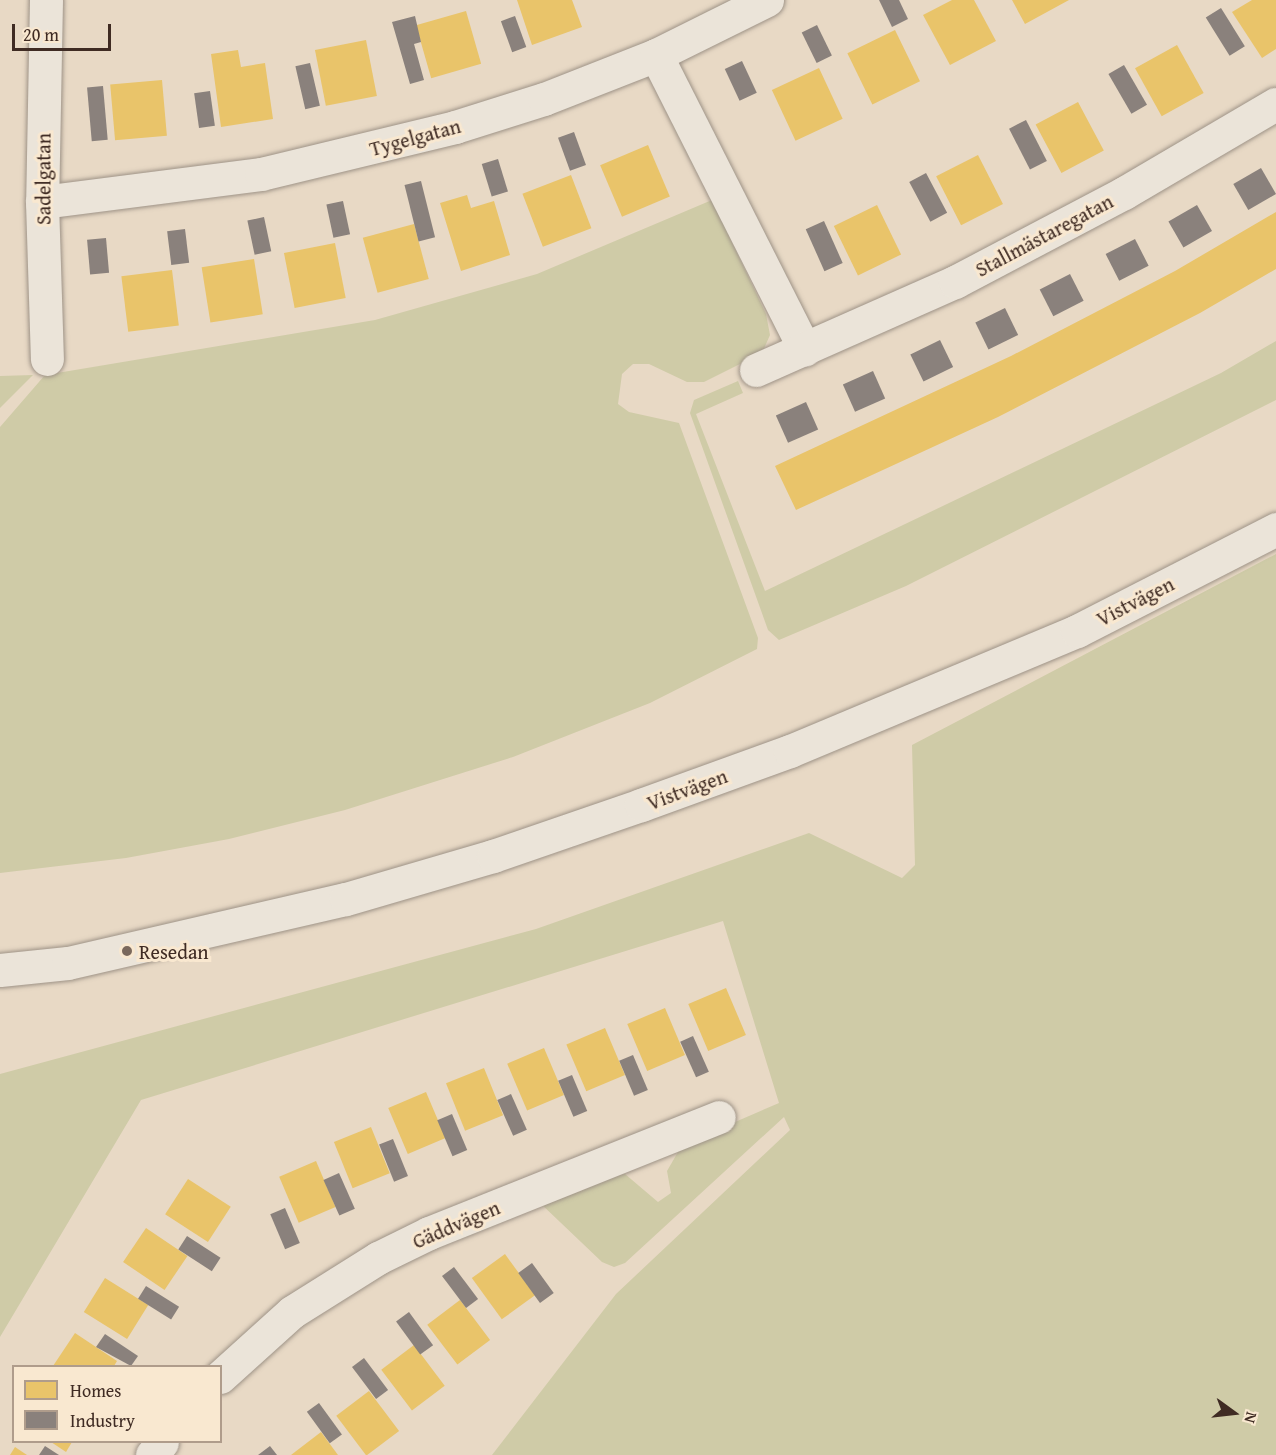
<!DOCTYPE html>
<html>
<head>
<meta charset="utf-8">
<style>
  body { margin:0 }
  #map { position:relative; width:1276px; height:1455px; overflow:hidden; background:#e8d9c5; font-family:"Gentium Book Plus",serif }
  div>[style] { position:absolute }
  .green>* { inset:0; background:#cfcba7 }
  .homes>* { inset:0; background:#e9c46a; transform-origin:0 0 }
  .industry>* { inset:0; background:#8a817c; transform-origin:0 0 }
  .roads { filter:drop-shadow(0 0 2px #9e9387) drop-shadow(0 0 2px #9e9387) }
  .street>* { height:33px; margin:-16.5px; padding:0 16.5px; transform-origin:16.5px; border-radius:16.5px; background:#ebe4d9 }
  .secondary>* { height:33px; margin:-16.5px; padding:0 16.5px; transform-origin:16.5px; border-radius:16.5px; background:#ebe4d9 }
  .dots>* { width:16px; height:16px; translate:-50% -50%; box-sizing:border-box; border:3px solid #f9e8d0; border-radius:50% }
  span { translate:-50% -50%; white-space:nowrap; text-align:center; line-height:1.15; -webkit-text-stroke:6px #f9e8d0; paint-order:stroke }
  .street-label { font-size:20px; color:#3f2b23 }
  .poi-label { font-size:20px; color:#3f2b23 }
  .left { translate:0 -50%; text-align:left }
  .legend { position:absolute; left:12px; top:1365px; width:210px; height:78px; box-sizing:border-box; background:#f9e8d0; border:2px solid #af9c8b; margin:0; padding:8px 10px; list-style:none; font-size:18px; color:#3f2b23 }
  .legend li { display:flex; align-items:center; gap:12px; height:30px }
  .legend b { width:30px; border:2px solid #af9c8b }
  .north { position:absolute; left:1204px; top:1383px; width:60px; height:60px; -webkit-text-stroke:4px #f9e8d0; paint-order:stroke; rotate:105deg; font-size:16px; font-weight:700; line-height:24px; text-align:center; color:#3f2b23 }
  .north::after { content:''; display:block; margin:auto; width:21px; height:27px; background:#3f2b23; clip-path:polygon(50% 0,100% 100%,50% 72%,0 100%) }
  .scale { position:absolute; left:12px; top:24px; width:99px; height:27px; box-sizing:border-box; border:3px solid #3f2b23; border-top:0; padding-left:8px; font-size:18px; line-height:21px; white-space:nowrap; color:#3f2b23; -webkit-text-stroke:4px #f9e8d0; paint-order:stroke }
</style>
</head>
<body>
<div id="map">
  <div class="green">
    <i style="clip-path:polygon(712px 200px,766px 314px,770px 335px,762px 353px,704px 382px,687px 382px,649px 364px,633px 364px,622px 374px,618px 404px,629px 412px,679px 423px,758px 638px,757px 649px,650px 703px,513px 757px,345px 810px,229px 839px,126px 858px,0 873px,0 427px,45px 375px,375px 320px,537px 274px)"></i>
    <i style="clip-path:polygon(1276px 341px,1276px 400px,906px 586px,779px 640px,768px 630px,690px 413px,694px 400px,738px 381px,743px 393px,696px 414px,765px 591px,1221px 373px)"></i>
    <i style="clip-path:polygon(33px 375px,0 408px,0 376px)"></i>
    <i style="clip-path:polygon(1276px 554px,1276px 1455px,492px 1455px,616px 1294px,790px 1130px,784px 1117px,625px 1263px,614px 1267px,602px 1262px,539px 1202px,613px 1175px,625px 1174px,658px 1202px,671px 1193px,667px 1171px,682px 1145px,779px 1103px,723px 921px,141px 1100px,0 1337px,0 1074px,536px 929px,809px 833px,902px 878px,915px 865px,912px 745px)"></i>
  </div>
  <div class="homes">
    <i style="clip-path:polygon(517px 0,572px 0,582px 27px,532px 45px)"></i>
    <i style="clip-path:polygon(952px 0,974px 0,996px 41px,950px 65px,923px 15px)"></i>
    <i style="clip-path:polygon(1012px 0,1069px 0,1025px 24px)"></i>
    <i style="clip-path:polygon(1252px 0,1276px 0,1276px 49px,1262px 58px,1232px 12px)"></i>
    <i style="left:466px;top:11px;width:55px;height:52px;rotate:74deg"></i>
    <i style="left:895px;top:30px;width:57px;height:53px;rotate:64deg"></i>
    <i style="left:366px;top:40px;width:57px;height:52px;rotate:79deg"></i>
    <i style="left:1177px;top:45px;width:55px;height:48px;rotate:61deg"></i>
    <i style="clip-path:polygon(238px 50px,241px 67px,265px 63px,273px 119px,221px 127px,211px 54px)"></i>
    <i style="left:819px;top:68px;width:56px;height:52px;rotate:65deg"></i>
    <i style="left:162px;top:80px;width:56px;height:52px;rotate:85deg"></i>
    <i style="left:1078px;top:102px;width:55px;height:48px;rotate:62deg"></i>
    <i style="left:648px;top:145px;width:56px;height:52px;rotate:67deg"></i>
    <i style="left:978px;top:155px;width:55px;height:47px;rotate:63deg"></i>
    <i style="left:571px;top:175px;width:57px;height:52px;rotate:69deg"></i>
    <i style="clip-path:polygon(467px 195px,471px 208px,494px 201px,510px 255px,461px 271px,440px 203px)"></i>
    <i style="left:877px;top:205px;width:55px;height:48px;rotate:64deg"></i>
    <i style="clip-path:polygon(1276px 212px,1276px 269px,1200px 313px,998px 417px,796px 510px,775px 466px,1011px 356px,1175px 271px)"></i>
    <i style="left:414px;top:224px;width:57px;height:53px;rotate:75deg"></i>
    <i style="left:335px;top:243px;width:56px;height:52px;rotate:79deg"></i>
    <i style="left:254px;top:259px;width:56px;height:53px;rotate:81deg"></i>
    <i style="left:172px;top:270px;width:56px;height:51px;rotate:83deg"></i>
    <i style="left:726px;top:988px;width:51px;height:41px;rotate:67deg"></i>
    <i style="left:665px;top:1008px;width:51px;height:41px;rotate:67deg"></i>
    <i style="left:605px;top:1028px;width:51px;height:42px;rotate:67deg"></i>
    <i style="left:544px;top:1048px;width:51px;height:40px;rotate:67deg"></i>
    <i style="left:484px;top:1068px;width:51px;height:41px;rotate:68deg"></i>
    <i style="left:426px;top:1092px;width:50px;height:41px;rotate:67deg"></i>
    <i style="left:371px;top:1127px;width:50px;height:40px;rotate:68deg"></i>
    <i style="left:316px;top:1161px;width:50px;height:40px;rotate:67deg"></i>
    <i style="left:188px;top:1179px;width:51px;height:42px;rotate:33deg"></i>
    <i style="left:146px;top:1228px;width:50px;height:41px;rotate:34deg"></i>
    <i style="left:505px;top:1254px;width:51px;height:41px;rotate:54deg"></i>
    <i style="left:105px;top:1278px;width:51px;height:40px;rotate:32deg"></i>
    <i style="left:460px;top:1300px;width:50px;height:41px;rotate:53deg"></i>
    <i style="clip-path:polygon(75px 1333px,117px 1361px,114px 1366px,53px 1366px)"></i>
    <i style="left:414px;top:1345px;width:51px;height:41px;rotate:53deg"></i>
    <i style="left:369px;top:1391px;width:50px;height:41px;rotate:53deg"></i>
    <i style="clip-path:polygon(321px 1432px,338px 1455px,291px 1455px)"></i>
    <i style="clip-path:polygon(51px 1442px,72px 1442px,66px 1452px)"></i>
    <i style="clip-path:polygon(15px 1447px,27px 1455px,10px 1455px)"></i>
  </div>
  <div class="industry">
    <i style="clip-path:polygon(879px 0,899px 0,908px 19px,892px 27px)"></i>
    <i style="left:1221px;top:8px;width:45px;height:18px;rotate:58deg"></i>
    <i style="clip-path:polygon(415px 16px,421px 42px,414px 44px,424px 80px,410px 84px,392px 22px)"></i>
    <i style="left:515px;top:16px;width:33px;height:15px;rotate:70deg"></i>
    <i style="left:817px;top:25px;width:34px;height:17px;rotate:64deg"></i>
    <i style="left:742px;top:61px;width:35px;height:19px;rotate:65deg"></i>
    <i style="left:310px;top:63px;width:44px;height:15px;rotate:77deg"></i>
    <i style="left:1124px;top:65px;width:46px;height:18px;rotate:60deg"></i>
    <i style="left:103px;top:86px;width:54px;height:16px;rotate:85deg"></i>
    <i style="left:210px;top:91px;width:35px;height:16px;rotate:82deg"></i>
    <i style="left:1026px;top:120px;width:46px;height:19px;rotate:63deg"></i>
    <i style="left:574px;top:132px;width:35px;height:17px;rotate:70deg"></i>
    <i style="left:498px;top:159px;width:34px;height:17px;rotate:73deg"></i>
    <i style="left:1261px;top:168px;width:30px;height:32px;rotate:60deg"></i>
    <i style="left:926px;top:173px;width:45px;height:19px;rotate:62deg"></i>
    <i style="left:421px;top:181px;width:58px;height:17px;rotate:76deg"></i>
    <i style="left:343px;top:201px;width:34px;height:17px;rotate:78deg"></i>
    <i style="left:1197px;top:205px;width:30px;height:33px;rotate:60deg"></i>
    <i style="left:264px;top:217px;width:35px;height:17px;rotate:78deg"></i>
    <i style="left:824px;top:221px;width:46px;height:20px;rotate:66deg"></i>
    <i style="left:185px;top:229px;width:34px;height:18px;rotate:83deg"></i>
    <i style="left:106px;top:238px;width:35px;height:19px;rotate:85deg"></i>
    <i style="left:1135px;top:239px;width:30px;height:33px;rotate:63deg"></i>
    <i style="left:1070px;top:274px;width:30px;height:34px;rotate:63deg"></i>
    <i style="left:1005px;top:308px;width:30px;height:33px;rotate:64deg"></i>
    <i style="left:940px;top:340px;width:30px;height:33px;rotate:64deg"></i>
    <i style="left:873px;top:371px;width:30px;height:33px;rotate:66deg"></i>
    <i style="left:806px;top:402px;width:30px;height:33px;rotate:66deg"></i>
    <i style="left:693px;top:1036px;width:39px;height:14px;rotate:66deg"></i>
    <i style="left:633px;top:1055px;width:38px;height:15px;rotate:67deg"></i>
    <i style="left:572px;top:1075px;width:39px;height:15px;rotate:67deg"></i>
    <i style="left:511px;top:1094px;width:39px;height:15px;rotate:66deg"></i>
    <i style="left:452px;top:1114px;width:39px;height:16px;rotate:67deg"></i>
    <i style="left:393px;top:1139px;width:40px;height:15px;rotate:68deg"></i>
    <i style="left:339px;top:1173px;width:39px;height:17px;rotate:66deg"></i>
    <i style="left:285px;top:1208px;width:38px;height:16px;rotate:67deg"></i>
    <i style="left:187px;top:1236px;width:40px;height:16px;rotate:33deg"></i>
    <i style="left:532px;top:1263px;width:37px;height:17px;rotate:54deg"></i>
    <i style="left:454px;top:1267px;width:40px;height:15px;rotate:53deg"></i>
    <i style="left:146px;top:1286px;width:39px;height:15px;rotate:32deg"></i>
    <i style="left:409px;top:1312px;width:41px;height:16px;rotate:54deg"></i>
    <i style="clip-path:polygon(105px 1334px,138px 1356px,131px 1366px,96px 1347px)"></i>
    <i style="left:364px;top:1358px;width:40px;height:15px;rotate:53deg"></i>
    <i style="left:319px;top:1403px;width:39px;height:15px;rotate:54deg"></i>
    <i style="clip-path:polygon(45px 1446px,59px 1455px,39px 1455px)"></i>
    <i style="clip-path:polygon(270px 1446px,277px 1455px,258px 1455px)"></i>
  </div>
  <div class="roads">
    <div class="street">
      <i style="left:46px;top:0;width:202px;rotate:91.1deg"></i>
      <i style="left:42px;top:202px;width:157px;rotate:88.2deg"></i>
      <i style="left:656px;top:55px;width:330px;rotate:63.2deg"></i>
      <i style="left:42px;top:202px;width:221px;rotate:-7.3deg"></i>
      <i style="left:261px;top:174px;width:200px;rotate:-13.6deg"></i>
      <i style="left:455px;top:127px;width:93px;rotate:-17.5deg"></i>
      <i style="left:544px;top:99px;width:120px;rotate:-21.4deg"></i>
      <i style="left:656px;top:55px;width:124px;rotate:-26.4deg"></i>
      <i style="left:756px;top:370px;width:218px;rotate:-23.9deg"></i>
      <i style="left:955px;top:282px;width:191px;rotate:-27.8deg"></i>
      <i style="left:1124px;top:193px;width:176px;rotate:-30.4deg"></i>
      <i style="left:220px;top:1377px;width:97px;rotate:-42.1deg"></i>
      <i style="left:292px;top:1312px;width:102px;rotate:-32.1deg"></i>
      <i style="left:378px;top:1258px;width:57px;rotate:-26.1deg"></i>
      <i style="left:429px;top:1233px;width:312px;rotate:-21.8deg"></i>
      <i style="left:152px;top:1455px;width:16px;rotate:-52deg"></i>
    </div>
    <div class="secondary">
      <i style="left:0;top:970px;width:68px;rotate:-5.9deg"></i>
      <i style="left:68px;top:963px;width:285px;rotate:-13deg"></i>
      <i style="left:346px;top:899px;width:153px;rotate:-16.3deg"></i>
      <i style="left:493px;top:856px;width:157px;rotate:-19deg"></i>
      <i style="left:641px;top:805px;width:158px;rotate:-19.9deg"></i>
      <i style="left:790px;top:751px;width:311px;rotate:-22.7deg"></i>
      <i style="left:1077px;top:631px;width:224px;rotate:-27.1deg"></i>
    </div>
  </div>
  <div class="dots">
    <i style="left:127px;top:951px;background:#7a685c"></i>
  </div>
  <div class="street-label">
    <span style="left:415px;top:137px;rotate:-15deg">Tygelgatan</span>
    <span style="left:43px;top:179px;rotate:-90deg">Sadelgatan</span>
    <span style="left:1044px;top:235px;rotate:-28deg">Stallmästaregatan</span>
    <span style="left:1135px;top:601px;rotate:-27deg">Vistvägen</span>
    <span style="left:687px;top:789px;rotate:-20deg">Vistvägen</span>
    <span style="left:456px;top:1224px;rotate:-23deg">Gäddvägen</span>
  </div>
  <div class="poi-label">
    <span class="left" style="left:139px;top:951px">Resedan</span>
  </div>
  <ul class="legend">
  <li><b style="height:16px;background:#e9c46a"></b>Homes</li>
  <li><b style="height:16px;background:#8a817c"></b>Industry</li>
  </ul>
  <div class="north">N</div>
  <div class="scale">20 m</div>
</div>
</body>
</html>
